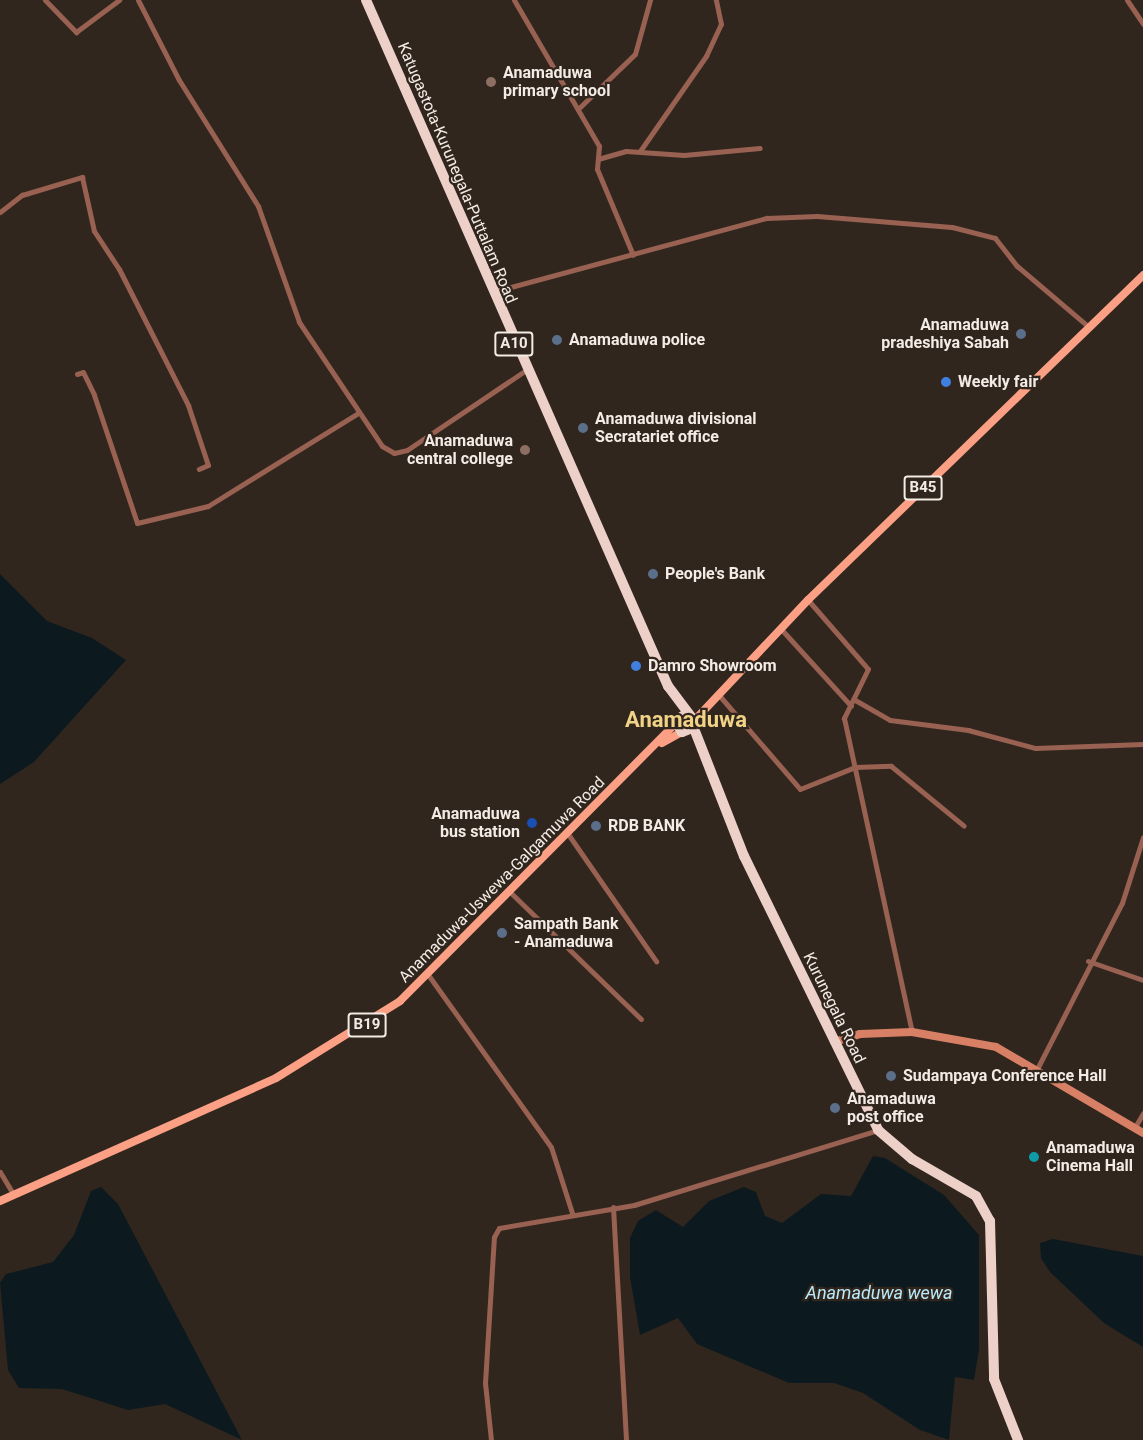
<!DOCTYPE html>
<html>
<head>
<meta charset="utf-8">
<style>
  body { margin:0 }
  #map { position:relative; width:1143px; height:1440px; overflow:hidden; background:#31261d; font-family:Roboto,sans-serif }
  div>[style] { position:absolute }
  .water>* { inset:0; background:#0c1a1f }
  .street>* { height:5px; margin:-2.5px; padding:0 2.5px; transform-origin:2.5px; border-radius:2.5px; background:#986151 }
  .secondary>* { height:8px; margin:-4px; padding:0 4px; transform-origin:4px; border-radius:4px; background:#d88065 }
  .primary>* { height:8px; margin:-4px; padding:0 4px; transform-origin:4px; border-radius:4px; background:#fba084 }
  .highway>* { height:10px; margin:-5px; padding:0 5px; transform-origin:5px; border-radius:5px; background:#edd1c8 }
  .dots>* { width:16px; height:16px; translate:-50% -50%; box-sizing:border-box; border:3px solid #31261d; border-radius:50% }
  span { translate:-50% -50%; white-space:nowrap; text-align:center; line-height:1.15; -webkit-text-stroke:4.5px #31261d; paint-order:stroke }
  .shield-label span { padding:2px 4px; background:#31261d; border:2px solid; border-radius:4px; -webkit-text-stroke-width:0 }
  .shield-label { font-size:15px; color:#f3ebe5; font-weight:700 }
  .poi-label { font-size:16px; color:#f3ebe5; font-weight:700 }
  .left { translate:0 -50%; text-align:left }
  .right { translate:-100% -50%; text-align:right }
  .street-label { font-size:16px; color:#f3ebe5 }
  .water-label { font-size:18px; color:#b9eafc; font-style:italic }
  .district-label { font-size:22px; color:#f1d388; font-weight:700 }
</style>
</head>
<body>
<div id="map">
  <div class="water">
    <i style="clip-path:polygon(0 574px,47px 621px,92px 638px,126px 660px,34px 762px,0 784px)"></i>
    <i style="clip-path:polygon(873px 1156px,885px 1158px,944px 1195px,979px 1235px,979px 1349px,974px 1380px,955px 1377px,949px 1440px,920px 1430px,863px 1393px,834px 1383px,789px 1383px,697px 1344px,678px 1318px,640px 1335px,630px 1277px,630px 1238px,638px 1221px,656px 1210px,683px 1227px,709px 1201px,744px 1187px,756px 1192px,765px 1216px,782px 1223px,821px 1194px,851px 1196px)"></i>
    <i style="clip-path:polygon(101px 1187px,118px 1204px,242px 1440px,165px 1404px,128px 1410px,62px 1389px,19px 1388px,8px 1370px,0 1283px,6px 1274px,53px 1262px,74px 1235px,91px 1191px)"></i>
    <i style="clip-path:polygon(1053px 1239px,1143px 1256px,1143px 1347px,1104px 1323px,1050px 1272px,1041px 1258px,1040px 1243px)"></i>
  </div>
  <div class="street">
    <i style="left:45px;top:0;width:45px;rotate:45.9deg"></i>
    <i style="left:76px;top:32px;width:54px;rotate:-36.7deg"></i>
    <i style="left:138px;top:0;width:90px;rotate:62.9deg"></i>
    <i style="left:179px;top:80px;width:149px;rotate:57.9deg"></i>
    <i style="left:258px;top:206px;width:123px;rotate:70.5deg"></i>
    <i style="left:299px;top:322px;width:149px;rotate:56.2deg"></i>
    <i style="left:382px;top:446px;width:14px;rotate:30deg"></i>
    <i style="left:394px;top:453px;width:13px;rotate:-13deg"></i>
    <i style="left:407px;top:450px;width:143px;rotate:-33.9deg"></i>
    <i style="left:514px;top:0;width:169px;rotate:59.8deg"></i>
    <i style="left:599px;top:146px;width:23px;rotate:95deg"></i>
    <i style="left:597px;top:169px;width:93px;rotate:67.3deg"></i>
    <i style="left:1127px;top:0;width:29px;rotate:56deg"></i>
    <i style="left:578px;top:109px;width:79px;rotate:-44deg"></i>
    <i style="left:635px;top:54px;width:56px;rotate:-74.5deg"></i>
    <i style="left:640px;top:151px;width:116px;rotate:-55.2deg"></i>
    <i style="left:706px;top:56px;width:35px;rotate:-65deg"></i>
    <i style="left:721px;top:24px;width:25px;rotate:-102deg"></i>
    <i style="left:598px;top:159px;width:29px;rotate:-16deg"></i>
    <i style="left:626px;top:151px;width:58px;rotate:3.9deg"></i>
    <i style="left:684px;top:155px;width:76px;rotate:-5.3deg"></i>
    <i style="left:0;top:212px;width:28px;rotate:-38deg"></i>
    <i style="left:22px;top:195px;width:63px;rotate:-16.7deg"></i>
    <i style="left:82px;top:177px;width:55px;rotate:77.5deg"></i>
    <i style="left:94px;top:231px;width:45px;rotate:56.7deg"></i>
    <i style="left:119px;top:269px;width:153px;rotate:63.1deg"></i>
    <i style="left:188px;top:405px;width:63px;rotate:71.6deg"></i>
    <i style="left:208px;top:465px;width:10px;rotate:156deg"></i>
    <i style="left:492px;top:292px;width:285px;rotate:-15.1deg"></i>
    <i style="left:767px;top:218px;width:50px;rotate:-2.3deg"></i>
    <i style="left:817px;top:216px;width:135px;rotate:4.7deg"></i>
    <i style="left:952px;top:227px;width:44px;rotate:14.3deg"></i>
    <i style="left:995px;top:238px;width:36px;rotate:52deg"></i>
    <i style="left:1017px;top:266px;width:94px;rotate:40.3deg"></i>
    <i style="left:77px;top:374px;width:6px;rotate:-18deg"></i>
    <i style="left:83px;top:372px;width:25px;rotate:64deg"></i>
    <i style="left:94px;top:395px;width:135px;rotate:71.4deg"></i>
    <i style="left:137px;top:523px;width:73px;rotate:-13.5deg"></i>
    <i style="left:208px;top:506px;width:176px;rotate:-31.8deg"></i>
    <i style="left:808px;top:600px;width:91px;rotate:49deg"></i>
    <i style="left:868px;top:669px;width:55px;rotate:116.1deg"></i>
    <i style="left:844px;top:718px;width:321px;rotate:77.8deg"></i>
    <i style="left:781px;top:629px;width:104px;rotate:47.7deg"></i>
    <i style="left:718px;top:694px;width:125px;rotate:49.2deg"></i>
    <i style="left:800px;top:789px;width:59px;rotate:-21.8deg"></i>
    <i style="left:855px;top:767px;width:36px;rotate:-2deg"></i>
    <i style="left:891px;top:766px;width:94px;rotate:39.4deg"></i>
    <i style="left:855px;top:700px;width:40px;rotate:29.7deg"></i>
    <i style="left:890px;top:720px;width:79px;rotate:7.3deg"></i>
    <i style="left:968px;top:730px;width:69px;rotate:15deg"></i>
    <i style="left:1035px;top:748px;width:108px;rotate:-2.1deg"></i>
    <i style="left:568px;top:834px;width:155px;rotate:55.3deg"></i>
    <i style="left:511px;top:893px;width:181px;rotate:44.1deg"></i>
    <i style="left:1088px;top:961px;width:58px;rotate:19.1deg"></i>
    <i style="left:429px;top:976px;width:210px;rotate:54.5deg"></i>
    <i style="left:551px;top:1147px;width:69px;rotate:72.3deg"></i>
    <i style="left:1037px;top:1069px;width:186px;rotate:-62.9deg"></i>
    <i style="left:1122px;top:903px;width:69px;rotate:-72.3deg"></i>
    <i style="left:1135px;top:1127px;width:16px;rotate:-60deg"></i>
    <i style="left:0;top:1172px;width:27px;rotate:59deg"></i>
    <i style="left:613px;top:1207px;width:233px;rotate:86.8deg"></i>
    <i style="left:491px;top:1440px;width:57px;rotate:-96deg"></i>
    <i style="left:485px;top:1383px;width:146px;rotate:-86.5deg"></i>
    <i style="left:494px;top:1237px;width:10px;rotate:-61deg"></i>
    <i style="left:499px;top:1228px;width:137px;rotate:-9.7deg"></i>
    <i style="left:634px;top:1205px;width:255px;rotate:-17.1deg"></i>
  </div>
  <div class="secondary">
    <i style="left:834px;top:1042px;width:27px;rotate:-17deg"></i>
    <i style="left:860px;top:1034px;width:52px;rotate:-2.2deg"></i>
    <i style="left:912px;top:1032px;width:85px;rotate:10.1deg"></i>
    <i style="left:996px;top:1047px;width:170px;rotate:30.3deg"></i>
  </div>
  <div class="primary">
    <i style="left:693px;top:722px;width:168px;rotate:-46.7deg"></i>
    <i style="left:808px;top:600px;width:467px;rotate:-44.1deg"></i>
    <i style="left:662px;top:743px;width:23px;rotate:-29deg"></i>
    <i style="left:0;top:1201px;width:302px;rotate:-24deg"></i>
    <i style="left:276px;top:1078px;width:146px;rotate:-31.8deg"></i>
    <i style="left:400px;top:1001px;width:390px;rotate:-45.2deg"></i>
  </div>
  <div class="highway">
    <i style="left:366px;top:0;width:750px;rotate:66.24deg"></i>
    <i style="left:668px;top:686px;width:40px;rotate:53deg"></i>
    <i style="left:692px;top:718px;width:10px;rotate:90deg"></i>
    <i style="left:692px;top:728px;width:11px;rotate:158deg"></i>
    <i style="left:682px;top:732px;width:13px;rotate:-122deg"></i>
    <i style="left:675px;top:721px;width:13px;rotate:-32deg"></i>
    <i style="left:693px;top:726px;width:140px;rotate:68.6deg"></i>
    <i style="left:744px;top:856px;width:305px;rotate:63.9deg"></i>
    <i style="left:878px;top:1130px;width:45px;rotate:40.5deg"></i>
    <i style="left:912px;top:1159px;width:74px;rotate:30deg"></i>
    <i style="left:976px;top:1196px;width:29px;rotate:61deg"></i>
    <i style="left:990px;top:1221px;width:158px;rotate:88.5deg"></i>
    <i style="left:994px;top:1379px;width:66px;rotate:68.5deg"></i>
  </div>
  <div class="dots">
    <i style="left:491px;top:82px;background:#8d6e63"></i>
    <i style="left:1021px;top:334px;background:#5c6f8a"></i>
    <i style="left:557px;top:340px;background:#5c6f8a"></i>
    <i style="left:946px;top:382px;background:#3f7fe0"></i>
    <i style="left:583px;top:428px;background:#5c6f8a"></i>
    <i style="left:525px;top:450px;background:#8d6e63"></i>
    <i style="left:653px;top:574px;background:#5c6f8a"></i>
    <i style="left:636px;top:666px;background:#3f7fe0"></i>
    <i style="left:532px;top:823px;background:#1a4fb4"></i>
    <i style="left:596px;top:826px;background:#5c6f8a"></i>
    <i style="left:502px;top:933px;background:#5c6f8a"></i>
    <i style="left:891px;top:1076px;background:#5c6f8a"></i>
    <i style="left:835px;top:1108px;background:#5c6f8a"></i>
    <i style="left:1034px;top:1157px;background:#0f9aa8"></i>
  </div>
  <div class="shield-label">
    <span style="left:514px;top:344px">A10</span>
    <span style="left:923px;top:488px">B45</span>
    <span style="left:367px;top:1025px">B19</span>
  </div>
  <div class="poi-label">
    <span class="left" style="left:503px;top:82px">Anamaduwa<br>primary school</span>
    <span class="right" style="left:1009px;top:334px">Anamaduwa<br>pradeshiya Sabah</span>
    <span class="left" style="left:569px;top:340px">Anamaduwa police</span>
    <span class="left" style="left:958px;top:382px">Weekly fair</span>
    <span class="left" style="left:595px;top:428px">Anamaduwa divisional<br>Secratariet office</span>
    <span class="right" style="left:513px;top:450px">Anamaduwa<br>central college</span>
    <span class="left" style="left:665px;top:574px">People's Bank</span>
    <span class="left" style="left:648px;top:666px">Damro Showroom</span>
    <span class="right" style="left:520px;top:823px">Anamaduwa<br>bus station</span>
    <span class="left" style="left:608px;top:826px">RDB BANK</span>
    <span class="left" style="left:514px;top:933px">Sampath Bank<br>- Anamaduwa</span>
    <span class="left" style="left:903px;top:1076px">Sudampaya Conference Hall</span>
    <span class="left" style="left:847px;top:1108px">Anamaduwa<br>post office</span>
    <span class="left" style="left:1046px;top:1157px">Anamaduwa<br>Cinema Hall</span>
  </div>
  <div class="street-label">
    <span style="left:457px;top:173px;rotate:67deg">Katugastota-Kurunegala-Puttalam Road</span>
    <span style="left:502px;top:880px;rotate:-45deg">Anamaduwa-Uswewa-Galgamuwa Road</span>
    <span style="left:834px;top:1008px;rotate:64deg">Kurunegala Road</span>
  </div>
  <div class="water-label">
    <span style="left:879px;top:1293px">Anamaduwa wewa</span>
  </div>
  <div class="district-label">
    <span style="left:686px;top:720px">Anamaduwa</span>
  </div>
</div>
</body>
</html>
